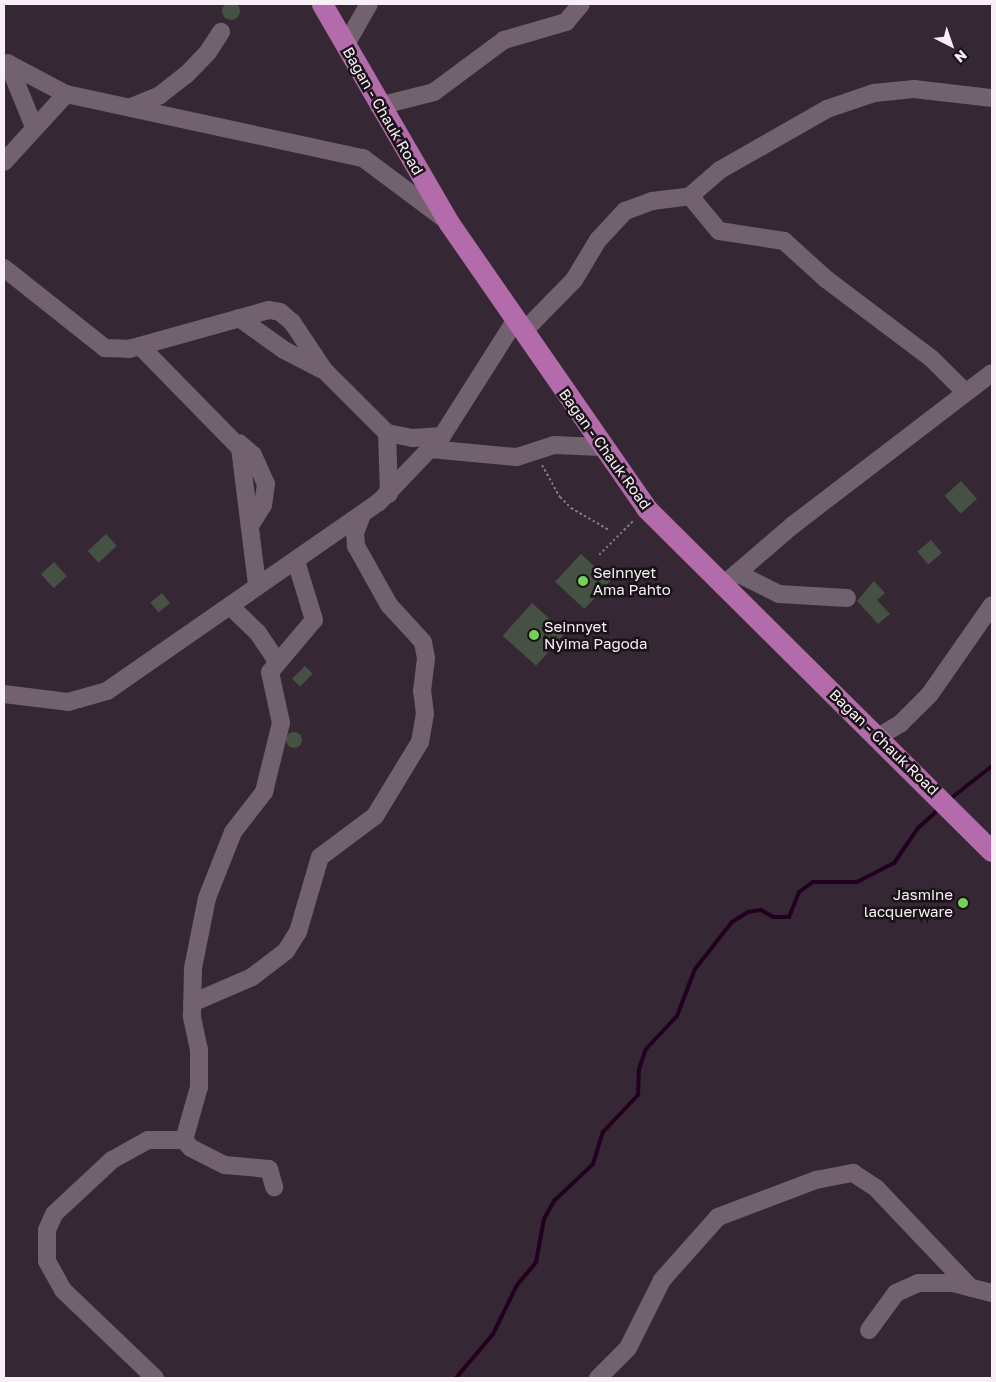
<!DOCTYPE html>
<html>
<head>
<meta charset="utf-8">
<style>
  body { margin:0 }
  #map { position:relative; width:996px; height:1382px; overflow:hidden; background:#362734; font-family:"Golos Text",sans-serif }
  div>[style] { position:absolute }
  .stream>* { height:4px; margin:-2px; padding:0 2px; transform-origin:2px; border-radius:2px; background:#220120 }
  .building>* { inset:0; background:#455142; transform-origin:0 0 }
  .round { border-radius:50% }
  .path>* { height:2px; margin-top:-1px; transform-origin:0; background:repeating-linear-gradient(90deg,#867984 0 2.5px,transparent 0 5px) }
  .minor>* { height:18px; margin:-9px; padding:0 9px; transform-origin:9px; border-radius:9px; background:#72616f }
  .major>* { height:21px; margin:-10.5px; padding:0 10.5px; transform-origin:10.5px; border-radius:10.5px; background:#b36bab }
  .dots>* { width:14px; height:14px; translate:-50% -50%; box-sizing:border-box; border:2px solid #191318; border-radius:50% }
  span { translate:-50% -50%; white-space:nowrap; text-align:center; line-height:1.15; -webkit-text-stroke:5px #191318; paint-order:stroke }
  .street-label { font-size:15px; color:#f9eff7 }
  .poi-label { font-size:15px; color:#f9eff7 }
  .left { translate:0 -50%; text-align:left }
  .right { translate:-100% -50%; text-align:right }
  .frame { position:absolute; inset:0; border:5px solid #f9eff7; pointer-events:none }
  .north { position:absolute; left:926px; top:20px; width:50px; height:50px; -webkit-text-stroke:4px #191318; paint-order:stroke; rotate:139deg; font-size:14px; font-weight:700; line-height:20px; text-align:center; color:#f9eff7 }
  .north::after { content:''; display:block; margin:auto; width:18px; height:22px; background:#f9eff7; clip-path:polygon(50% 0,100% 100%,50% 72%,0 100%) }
</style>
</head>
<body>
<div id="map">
  <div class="stream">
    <i style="left:950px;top:799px;width:53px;rotate:-38.2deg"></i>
    <i style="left:456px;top:1378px;width:57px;rotate:-49.9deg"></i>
    <i style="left:493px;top:1334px;width:55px;rotate:-63.9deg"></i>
    <i style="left:517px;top:1285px;width:30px;rotate:-50deg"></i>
    <i style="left:536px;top:1262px;width:44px;rotate:-79.5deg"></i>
    <i style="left:544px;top:1219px;width:21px;rotate:-61deg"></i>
    <i style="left:554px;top:1201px;width:54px;rotate:-43.5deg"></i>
    <i style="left:593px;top:1164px;width:34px;rotate:-73deg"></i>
    <i style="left:603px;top:1132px;width:51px;rotate:-46.6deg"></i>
    <i style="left:638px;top:1095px;width:26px;rotate:-88deg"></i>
    <i style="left:639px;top:1069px;width:21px;rotate:-71deg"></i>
    <i style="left:646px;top:1049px;width:45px;rotate:-46.8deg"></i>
    <i style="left:677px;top:1016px;width:50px;rotate:-69deg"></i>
    <i style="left:695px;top:969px;width:60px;rotate:-51.8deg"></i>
    <i style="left:732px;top:922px;width:19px;rotate:-32deg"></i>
    <i style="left:748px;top:912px;width:13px;rotate:-9deg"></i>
    <i style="left:761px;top:910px;width:14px;rotate:30deg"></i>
    <i style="left:773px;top:917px;width:16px"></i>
    <i style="left:789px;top:917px;width:27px;rotate:-68deg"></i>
    <i style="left:799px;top:892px;width:17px;rotate:-36deg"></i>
    <i style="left:813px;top:882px;width:44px"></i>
    <i style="left:857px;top:882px;width:42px;rotate:-27.2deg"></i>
    <i style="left:894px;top:863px;width:42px;rotate:-55.6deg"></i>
    <i style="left:918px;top:828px;width:28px;rotate:-42deg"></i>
  </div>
  <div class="building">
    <i class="round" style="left:222px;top:2px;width:18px;height:18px"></i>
    <i style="left:961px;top:481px;width:24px;height:22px;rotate:48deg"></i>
    <i style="left:106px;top:534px;width:16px;height:25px;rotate:47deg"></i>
    <i style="left:931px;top:540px;width:17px;height:18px;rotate:50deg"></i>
    <i style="left:581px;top:554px;width:40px;height:38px;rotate:43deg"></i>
    <i style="left:54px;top:562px;width:19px;height:18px;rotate:47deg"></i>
    <i style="clip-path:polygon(874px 581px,885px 593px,877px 600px,890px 614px,878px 624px,857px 601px)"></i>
    <i style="left:162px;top:593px;width:13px;height:15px;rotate:51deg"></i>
    <i style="left:532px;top:603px;width:45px;height:44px;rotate:42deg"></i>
    <i style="left:305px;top:666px;width:11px;height:18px;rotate:45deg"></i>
    <i class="round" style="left:286px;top:732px;width:16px;height:16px"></i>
  </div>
  <div class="path">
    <i style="left:542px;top:465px;width:37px;rotate:61deg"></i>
    <i style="left:560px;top:497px;width:16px;rotate:45deg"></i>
    <i style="left:571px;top:508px;width:44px;rotate:30.1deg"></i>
    <i style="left:599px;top:555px;width:49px;rotate:-45deg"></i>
  </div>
  <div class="minor">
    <i style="left:345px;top:46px;width:48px;rotate:-60.3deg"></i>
    <i style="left:8px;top:63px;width:69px;rotate:67.9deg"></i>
    <i style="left:9px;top:64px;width:64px;rotate:27.8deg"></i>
    <i style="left:66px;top:94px;width:304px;rotate:12.2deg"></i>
    <i style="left:363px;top:158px;width:99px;rotate:36.8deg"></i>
    <i style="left:379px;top:106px;width:57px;rotate:-14.3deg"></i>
    <i style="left:434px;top:92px;width:87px;rotate:-36.6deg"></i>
    <i style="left:504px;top:40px;width:65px;rotate:-16.2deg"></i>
    <i style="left:566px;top:22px;width:23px;rotate:-50deg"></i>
    <i style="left:131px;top:107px;width:31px;rotate:-22deg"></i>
    <i style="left:160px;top:95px;width:33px;rotate:-38deg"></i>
    <i style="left:186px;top:75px;width:32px;rotate:-46deg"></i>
    <i style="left:208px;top:52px;width:24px;rotate:-57deg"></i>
    <i style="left:4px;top:162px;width:92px;rotate:-47.6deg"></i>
    <i style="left:690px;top:196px;width:45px;rotate:50.4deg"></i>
    <i style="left:719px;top:231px;width:66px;rotate:8.7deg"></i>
    <i style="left:784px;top:241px;width:57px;rotate:42.1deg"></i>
    <i style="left:826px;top:279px;width:131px;rotate:37deg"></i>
    <i style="left:931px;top:358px;width:47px;rotate:45deg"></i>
    <i style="left:4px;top:268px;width:129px;rotate:38.4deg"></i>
    <i style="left:105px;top:348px;width:24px;rotate:2deg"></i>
    <i style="left:129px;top:349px;width:145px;rotate:-15.6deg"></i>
    <i style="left:269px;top:310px;width:11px;rotate:10deg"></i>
    <i style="left:280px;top:312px;width:16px;rotate:40deg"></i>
    <i style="left:292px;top:322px;width:58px;rotate:56.3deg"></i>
    <i style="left:324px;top:370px;width:89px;rotate:45deg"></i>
    <i style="left:387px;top:433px;width:25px;rotate:11deg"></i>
    <i style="left:412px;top:438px;width:30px;rotate:-4deg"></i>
    <i style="left:239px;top:318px;width:55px;rotate:35.4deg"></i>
    <i style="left:284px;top:350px;width:42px;rotate:27.2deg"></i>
    <i style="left:523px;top:332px;width:73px;rotate:-45.6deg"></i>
    <i style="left:574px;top:280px;width:47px;rotate:-59deg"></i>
    <i style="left:598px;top:240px;width:40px;rotate:-47deg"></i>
    <i style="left:625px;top:211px;width:29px;rotate:-20deg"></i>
    <i style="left:652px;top:201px;width:38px;rotate:-7deg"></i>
    <i style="left:690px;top:196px;width:40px;rotate:-41deg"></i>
    <i style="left:720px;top:170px;width:123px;rotate:-29.7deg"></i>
    <i style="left:827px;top:109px;width:50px;rotate:-18.8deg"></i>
    <i style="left:874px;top:93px;width:40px;rotate:-5.7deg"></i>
    <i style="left:914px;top:89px;width:79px;rotate:6.6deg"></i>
    <i style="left:140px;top:346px;width:143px;rotate:45.6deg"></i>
    <i style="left:240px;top:448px;width:138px;rotate:82.9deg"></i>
    <i style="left:387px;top:433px;width:61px;rotate:88.1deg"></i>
    <i style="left:239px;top:443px;width:18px;rotate:41deg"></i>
    <i style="left:253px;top:455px;width:32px;rotate:66deg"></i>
    <i style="left:266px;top:484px;width:21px;rotate:98deg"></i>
    <i style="left:263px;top:505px;width:25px;rotate:122deg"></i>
    <i style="left:430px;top:449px;width:87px;rotate:5.3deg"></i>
    <i style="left:517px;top:457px;width:39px;rotate:-18deg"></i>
    <i style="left:554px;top:445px;width:47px;rotate:2.4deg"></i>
    <i style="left:737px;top:573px;width:47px;rotate:26.6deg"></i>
    <i style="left:779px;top:594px;width:68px;rotate:3.4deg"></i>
    <i style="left:722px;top:586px;width:94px;rotate:-40.7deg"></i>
    <i style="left:793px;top:525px;width:250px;rotate:-37.4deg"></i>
    <i style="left:230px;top:606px;width:39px;rotate:44deg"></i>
    <i style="left:258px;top:633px;width:34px;rotate:56deg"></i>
    <i style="left:4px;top:694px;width:64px;rotate:7.1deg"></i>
    <i style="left:68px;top:702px;width:41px;rotate:-15.8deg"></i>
    <i style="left:107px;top:691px;width:330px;rotate:-34.8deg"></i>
    <i style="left:378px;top:503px;width:93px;rotate:-46.3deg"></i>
    <i style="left:442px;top:436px;width:136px;rotate:-57.6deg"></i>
    <i style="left:878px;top:737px;width:26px;rotate:-31deg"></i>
    <i style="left:900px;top:724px;width:42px;rotate:-45deg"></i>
    <i style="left:930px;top:694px;width:108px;rotate:-55.1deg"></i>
    <i style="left:192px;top:1003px;width:65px;rotate:-23.4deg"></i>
    <i style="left:252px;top:977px;width:43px;rotate:-37.4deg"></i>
    <i style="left:286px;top:951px;width:22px;rotate:-58deg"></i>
    <i style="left:298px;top:932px;width:78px;rotate:-73.7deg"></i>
    <i style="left:320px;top:857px;width:69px;rotate:-36.7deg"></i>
    <i style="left:375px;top:816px;width:87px;rotate:-58.7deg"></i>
    <i style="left:420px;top:742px;width:28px;rotate:-80deg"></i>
    <i style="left:425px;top:714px;width:23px;rotate:-97deg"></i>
    <i style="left:422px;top:691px;width:33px;rotate:-83deg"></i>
    <i style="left:426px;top:658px;width:16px;rotate:-101deg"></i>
    <i style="left:423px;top:642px;width:50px;rotate:-132.6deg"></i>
    <i style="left:389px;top:605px;width:68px;rotate:-119.2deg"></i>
    <i style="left:356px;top:546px;width:13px;rotate:-94deg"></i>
    <i style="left:355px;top:533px;width:19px;rotate:-69deg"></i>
    <i style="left:184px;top:1140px;width:55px;rotate:-74.2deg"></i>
    <i style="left:199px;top:1087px;width:37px;rotate:-90deg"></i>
    <i style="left:199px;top:1050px;width:35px;rotate:-102deg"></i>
    <i style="left:192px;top:1016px;width:48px;rotate:-88.8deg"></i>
    <i style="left:193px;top:968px;width:71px;rotate:-78.7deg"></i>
    <i style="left:207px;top:898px;width:71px;rotate:-68.5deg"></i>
    <i style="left:233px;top:832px;width:51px;rotate:-52.2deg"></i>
    <i style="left:264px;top:792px;width:71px;rotate:-76.2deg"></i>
    <i style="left:281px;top:723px;width:52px;rotate:-102.2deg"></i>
    <i style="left:270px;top:672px;width:68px;rotate:-49.8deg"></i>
    <i style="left:314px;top:620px;width:62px;rotate:-107deg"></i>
    <i style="left:184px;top:1140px;width:11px;rotate:49deg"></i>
    <i style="left:191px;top:1148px;width:38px;rotate:27deg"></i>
    <i style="left:225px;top:1165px;width:44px;rotate:5.2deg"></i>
    <i style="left:269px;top:1169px;width:19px;rotate:74deg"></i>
    <i style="left:869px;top:1330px;width:46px;rotate:-53.9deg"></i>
    <i style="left:896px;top:1293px;width:24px;rotate:-24deg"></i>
    <i style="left:918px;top:1283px;width:35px"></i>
    <i style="left:953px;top:1283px;width:40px;rotate:14.4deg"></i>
    <i style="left:155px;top:1378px;width:127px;rotate:-136.3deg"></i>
    <i style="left:63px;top:1290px;width:33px;rotate:-119deg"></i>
    <i style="left:47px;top:1261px;width:31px;rotate:-90deg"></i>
    <i style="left:47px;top:1230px;width:17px;rotate:-66deg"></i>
    <i style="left:54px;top:1214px;width:79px;rotate:-43deg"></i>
    <i style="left:112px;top:1160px;width:41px;rotate:-29.1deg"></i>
    <i style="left:148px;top:1140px;width:36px"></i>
    <i style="left:598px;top:1378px;width:42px;rotate:-45deg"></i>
    <i style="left:628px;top:1348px;width:76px;rotate:-63.4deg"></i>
    <i style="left:662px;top:1280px;width:84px;rotate:-48.4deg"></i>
    <i style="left:718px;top:1217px;width:105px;rotate:-20.7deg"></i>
    <i style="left:816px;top:1180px;width:38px;rotate:-11deg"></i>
    <i style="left:853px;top:1173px;width:27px;rotate:33deg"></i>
    <i style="left:876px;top:1188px;width:138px;rotate:46.5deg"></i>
  </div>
  <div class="major">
    <i style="left:322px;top:4px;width:253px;rotate:59.9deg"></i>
    <i style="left:449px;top:223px;width:346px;rotate:55.3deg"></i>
    <i style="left:646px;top:508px;width:487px;rotate:44.8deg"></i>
  </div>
  <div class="dots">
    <i style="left:583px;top:581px;background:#74d25b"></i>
    <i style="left:534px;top:635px;background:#74d25b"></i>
    <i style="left:963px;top:903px;background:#74d25b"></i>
  </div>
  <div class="street-label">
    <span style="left:383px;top:111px;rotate:60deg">Bagan - Chauk Road</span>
    <span style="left:605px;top:449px;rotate:54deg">Bagan - Chauk Road</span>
    <span style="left:884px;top:742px;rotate:44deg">Bagan - Chauk Road</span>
  </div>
  <div class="poi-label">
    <span class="left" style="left:593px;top:581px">Seinnyet<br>Ama Pahto</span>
    <span class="left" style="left:544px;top:635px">Seinnyet<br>Nyima Pagoda</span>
    <span class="right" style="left:953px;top:903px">Jasmine<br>lacquerware</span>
  </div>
  <div class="frame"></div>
  <div class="north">N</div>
</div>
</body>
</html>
